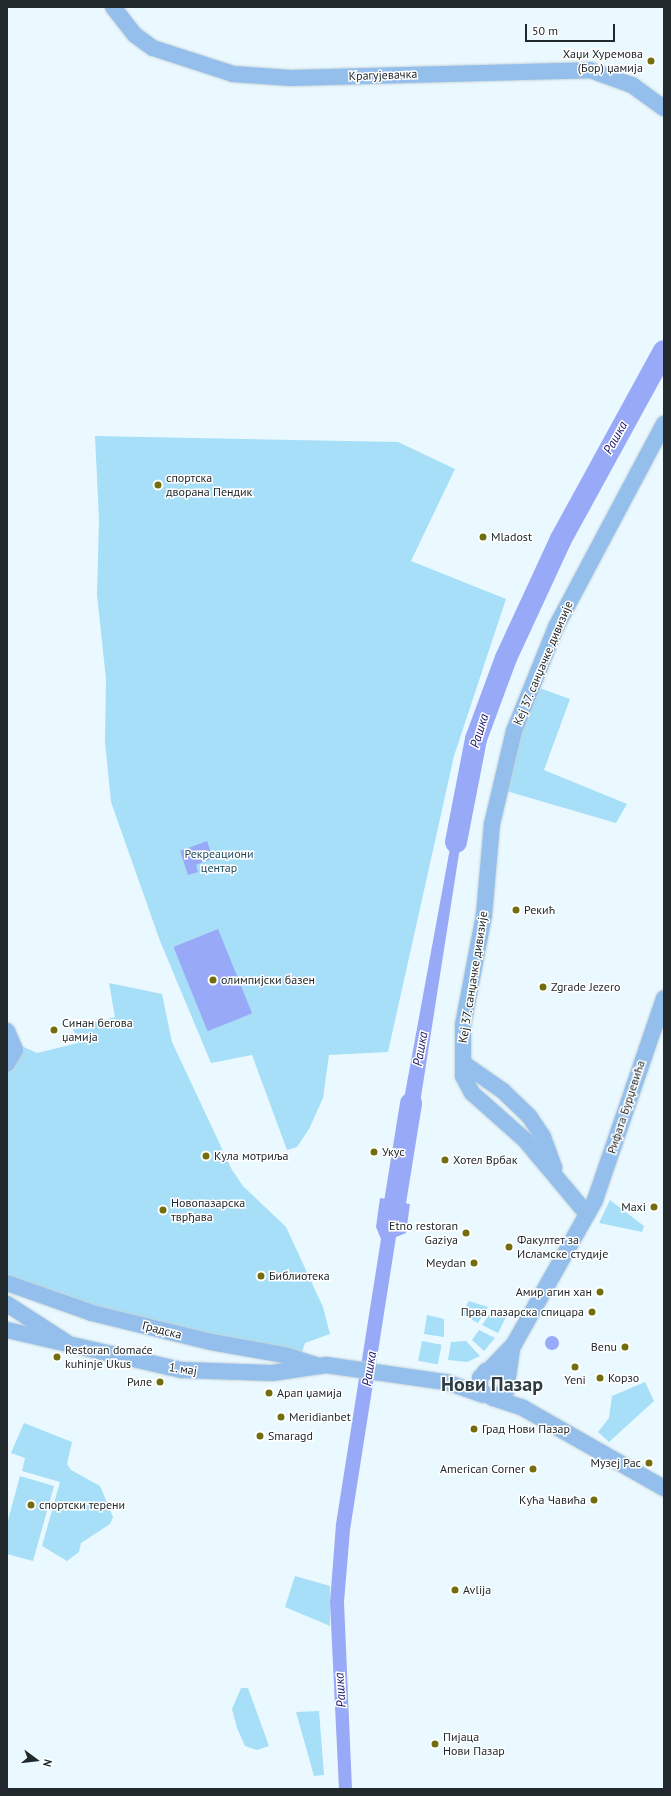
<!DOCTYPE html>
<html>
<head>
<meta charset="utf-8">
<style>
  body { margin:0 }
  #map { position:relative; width:671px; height:1796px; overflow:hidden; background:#eaf9ff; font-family:"PT Sans",sans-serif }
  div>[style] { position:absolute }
  .green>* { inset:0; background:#a6dff7; transform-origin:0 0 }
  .water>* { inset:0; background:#98a9f8; transform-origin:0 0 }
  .round { border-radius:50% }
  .river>* { height:22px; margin:-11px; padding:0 11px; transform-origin:11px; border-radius:11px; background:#98a9f8 }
  .roads { filter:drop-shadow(0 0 1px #c6d4d9) drop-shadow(0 0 1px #c6d4d9) }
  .minor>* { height:16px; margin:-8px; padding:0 8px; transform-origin:8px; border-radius:8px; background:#94bfec }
  .dots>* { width:11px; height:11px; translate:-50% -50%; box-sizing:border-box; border:2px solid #fff; border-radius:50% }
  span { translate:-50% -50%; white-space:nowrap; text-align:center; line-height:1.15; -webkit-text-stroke:3px #fff; paint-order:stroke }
  .poi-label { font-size:12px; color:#22292c }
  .right { translate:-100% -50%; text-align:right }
  .left { translate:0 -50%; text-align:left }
  .street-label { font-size:12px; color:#22292c }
  .park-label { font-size:12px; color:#1f4d5f }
  .water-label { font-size:13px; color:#1a156f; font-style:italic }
  .town-label { font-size:20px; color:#2e3d43; font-weight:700 }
  .frame { position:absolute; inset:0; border:8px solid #22292c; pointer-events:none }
  .north { position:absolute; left:16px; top:1740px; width:40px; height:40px; -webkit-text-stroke:3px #fff; paint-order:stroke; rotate:105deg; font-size:11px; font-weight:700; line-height:16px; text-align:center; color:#22292c }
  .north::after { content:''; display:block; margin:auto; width:14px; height:18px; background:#22292c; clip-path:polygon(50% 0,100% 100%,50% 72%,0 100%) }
  .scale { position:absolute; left:525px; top:24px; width:90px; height:18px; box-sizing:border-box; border:2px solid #22292c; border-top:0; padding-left:5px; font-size:12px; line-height:14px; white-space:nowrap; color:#22292c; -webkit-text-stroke:3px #fff; paint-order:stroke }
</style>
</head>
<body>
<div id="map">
  <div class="green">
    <i style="clip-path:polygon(95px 436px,398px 442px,455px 469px,411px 561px,506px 599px,454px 756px,388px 1052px,329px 1055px,323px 1098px,309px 1129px,297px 1147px,287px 1150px,252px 1055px,211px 1063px,160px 941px,111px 802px,105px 742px,106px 679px,97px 595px,99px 520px)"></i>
    <i style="clip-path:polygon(531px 685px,570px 699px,544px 770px,627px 804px,616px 823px,499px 789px)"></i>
    <i style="clip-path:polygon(109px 983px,162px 994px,172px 1042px,232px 1170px,243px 1186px,286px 1227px,323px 1307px,330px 1334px,305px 1343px,300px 1358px,7px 1283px,7px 1064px,15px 1043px,37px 1053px,78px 1043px,73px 1029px,115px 1017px)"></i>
    <i style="clip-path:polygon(610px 1200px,644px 1226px,642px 1232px,599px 1223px)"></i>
    <i style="clip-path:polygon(469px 1301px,488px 1307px,478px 1323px,461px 1314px)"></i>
    <i style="clip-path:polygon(493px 1309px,506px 1317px,498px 1333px,482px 1325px)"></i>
    <i style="clip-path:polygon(427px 1315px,444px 1319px,444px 1337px,424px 1334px)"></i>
    <i style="clip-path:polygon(479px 1330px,495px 1338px,484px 1351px,472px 1340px)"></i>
    <i style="left:422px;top:1341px;width:20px;height:20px;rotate:11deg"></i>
    <i style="clip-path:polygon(466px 1341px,480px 1356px,467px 1362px,448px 1360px,451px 1342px)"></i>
    <i style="clip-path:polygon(645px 1382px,654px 1401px,609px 1442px,598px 1432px,609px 1418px,612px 1396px)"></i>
    <i style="clip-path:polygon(24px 1423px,72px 1442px,67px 1464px,71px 1470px,100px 1486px,113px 1517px,110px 1524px,81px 1543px,79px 1552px,67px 1561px,42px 1546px,60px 1482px,22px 1471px,25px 1458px,11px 1453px)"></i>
    <i style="clip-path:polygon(20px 1476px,54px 1486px,33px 1561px,7px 1554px,7px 1524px)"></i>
    <i style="clip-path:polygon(295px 1576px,330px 1586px,330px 1626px,285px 1607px)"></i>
    <i style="clip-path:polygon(241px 1688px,248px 1688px,269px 1746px,257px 1750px,245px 1746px,237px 1728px,232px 1709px)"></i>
    <i style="clip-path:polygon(319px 1711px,324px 1775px,314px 1776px,296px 1712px)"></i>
  </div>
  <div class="water">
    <i style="clip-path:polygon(457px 810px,465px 815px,415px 1135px,398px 1132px)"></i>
    <i style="clip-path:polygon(207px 841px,213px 858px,196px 865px,198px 872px,188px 875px,180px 851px)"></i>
    <i style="left:218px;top:929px;width:91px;height:48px;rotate:68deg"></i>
    <i style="clip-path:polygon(388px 1189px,405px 1192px,403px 1203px,410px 1204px,406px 1233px,396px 1237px,350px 1530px,344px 1602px,352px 1789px,339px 1789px,330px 1602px,336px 1524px,381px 1239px,376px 1227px,380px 1198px,387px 1199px)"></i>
    <i class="round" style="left:545px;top:1336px;width:14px;height:14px"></i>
  </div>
  <div class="river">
    <i style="left:456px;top:842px;width:105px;rotate:-79deg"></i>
    <i style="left:476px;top:739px;width:86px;rotate:-69.7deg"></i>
    <i style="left:506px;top:658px;width:131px;rotate:-65.2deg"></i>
    <i style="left:561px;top:539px;width:214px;rotate:-61.3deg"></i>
    <i style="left:392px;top:1221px;width:119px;rotate:-80.8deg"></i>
  </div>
  <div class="roads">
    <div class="minor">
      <i style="left:113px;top:7px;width:36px;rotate:52deg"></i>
      <i style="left:135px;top:35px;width:22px;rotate:36deg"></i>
      <i style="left:153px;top:48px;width:84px;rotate:18deg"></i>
      <i style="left:233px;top:74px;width:58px;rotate:3.9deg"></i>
      <i style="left:291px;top:78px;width:299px;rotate:-1.5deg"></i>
      <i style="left:590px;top:70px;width:45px;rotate:19.7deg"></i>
      <i style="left:632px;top:85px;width:39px;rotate:36deg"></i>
      <i style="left:7px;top:1031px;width:21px;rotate:67deg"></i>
      <i style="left:15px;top:1050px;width:16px;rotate:120deg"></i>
      <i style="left:463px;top:1063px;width:49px;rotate:35deg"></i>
      <i style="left:503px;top:1091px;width:36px;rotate:44deg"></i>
      <i style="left:529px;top:1116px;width:25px;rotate:56deg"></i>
      <i style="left:543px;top:1137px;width:33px;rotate:70deg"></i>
      <i style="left:587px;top:1214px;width:97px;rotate:-130deg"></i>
      <i style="left:525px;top:1140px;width:71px;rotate:-138.4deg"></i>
      <i style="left:472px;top:1093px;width:19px;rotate:-118deg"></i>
      <i style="left:463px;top:1076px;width:51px;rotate:-90deg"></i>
      <i style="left:463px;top:1025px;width:112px;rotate:-79.2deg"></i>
      <i style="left:484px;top:915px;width:91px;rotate:-85deg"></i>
      <i style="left:492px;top:824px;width:96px;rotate:-76.7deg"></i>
      <i style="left:514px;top:731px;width:112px;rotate:-68deg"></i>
      <i style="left:556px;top:627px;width:230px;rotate:-62deg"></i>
      <i style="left:7px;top:1283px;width:90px;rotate:19.4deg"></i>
      <i style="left:92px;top:1313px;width:122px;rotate:13.7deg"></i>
      <i style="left:211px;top:1342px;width:75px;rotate:10deg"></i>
      <i style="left:285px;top:1355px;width:36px;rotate:18deg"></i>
      <i style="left:7px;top:1304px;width:70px;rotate:32.8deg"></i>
      <i style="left:7px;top:1330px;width:180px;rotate:12.9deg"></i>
      <i style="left:182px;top:1370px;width:90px;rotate:1.9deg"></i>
      <i style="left:272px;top:1373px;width:55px;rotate:-8.4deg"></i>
      <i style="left:326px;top:1365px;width:121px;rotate:8.1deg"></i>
      <i style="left:446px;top:1382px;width:39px;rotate:19deg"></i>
      <i style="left:490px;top:1369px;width:35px;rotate:-46deg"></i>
      <i style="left:514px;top:1344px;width:165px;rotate:-60.6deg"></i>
      <i style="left:595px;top:1200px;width:213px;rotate:-71.1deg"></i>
      <i style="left:506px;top:1377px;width:10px;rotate:-135deg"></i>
      <i style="left:499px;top:1370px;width:13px;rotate:176deg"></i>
      <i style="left:486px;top:1371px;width:9px;rotate:131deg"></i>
      <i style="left:480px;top:1378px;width:13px;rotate:90deg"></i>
      <i style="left:480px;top:1391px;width:15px;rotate:28deg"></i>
      <i style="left:493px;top:1398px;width:15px;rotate:-28deg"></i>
      <i style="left:506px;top:1391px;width:42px;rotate:-81.9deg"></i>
      <i style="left:493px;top:1398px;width:32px;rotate:18deg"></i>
      <i style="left:523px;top:1408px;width:162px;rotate:29.6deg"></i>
    </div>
  </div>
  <div class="dots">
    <i style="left:651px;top:61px;background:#736e0d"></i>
    <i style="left:158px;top:485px;background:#736e0d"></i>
    <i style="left:483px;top:537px;background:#736e0d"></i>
    <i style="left:516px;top:910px;background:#736e0d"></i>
    <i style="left:213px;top:980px;background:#736e0d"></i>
    <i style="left:543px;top:987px;background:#736e0d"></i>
    <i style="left:54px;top:1030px;background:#736e0d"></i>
    <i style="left:374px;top:1152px;background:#736e0d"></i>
    <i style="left:206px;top:1156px;background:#736e0d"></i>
    <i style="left:445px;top:1160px;background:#736e0d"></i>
    <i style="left:654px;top:1207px;background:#736e0d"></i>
    <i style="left:163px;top:1210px;background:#736e0d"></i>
    <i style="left:466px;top:1233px;background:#736e0d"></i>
    <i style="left:509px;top:1247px;background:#736e0d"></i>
    <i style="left:474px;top:1263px;background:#736e0d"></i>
    <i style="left:261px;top:1276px;background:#736e0d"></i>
    <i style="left:600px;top:1292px;background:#736e0d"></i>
    <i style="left:592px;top:1312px;background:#736e0d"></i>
    <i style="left:625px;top:1347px;background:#736e0d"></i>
    <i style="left:57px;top:1357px;background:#736e0d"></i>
    <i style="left:575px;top:1367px;background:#736e0d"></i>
    <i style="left:600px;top:1378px;background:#736e0d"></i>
    <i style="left:160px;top:1382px;background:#736e0d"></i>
    <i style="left:269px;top:1393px;background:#736e0d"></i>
    <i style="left:281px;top:1417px;background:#736e0d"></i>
    <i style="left:474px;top:1429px;background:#736e0d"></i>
    <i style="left:260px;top:1436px;background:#736e0d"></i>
    <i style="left:649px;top:1463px;background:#736e0d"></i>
    <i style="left:533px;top:1469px;background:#736e0d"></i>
    <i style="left:594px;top:1500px;background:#736e0d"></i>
    <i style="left:31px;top:1505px;background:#736e0d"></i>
    <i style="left:455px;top:1590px;background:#736e0d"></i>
    <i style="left:435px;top:1744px;background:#736e0d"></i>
  </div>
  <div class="poi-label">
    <span class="right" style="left:643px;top:61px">Хаџи Хуремова<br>(Бор) џамија</span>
    <span class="left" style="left:166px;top:485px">спортска<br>дворана Пендик</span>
    <span class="left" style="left:491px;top:537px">Mladost</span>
    <span class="left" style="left:524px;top:910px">Рекић</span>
    <span class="left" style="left:221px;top:980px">олимпијски базен</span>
    <span class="left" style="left:551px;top:987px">Zgrade Jezero</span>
    <span class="left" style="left:62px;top:1030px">Синан бегова<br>џамија</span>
    <span class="left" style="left:382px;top:1152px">Укус</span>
    <span class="left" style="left:214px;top:1156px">Кула мотриља</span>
    <span class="left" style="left:453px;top:1160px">Хотел Врбак</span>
    <span class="left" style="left:171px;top:1210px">Новопазарска<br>тврђава</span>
    <span class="right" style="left:646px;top:1207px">Maxi</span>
    <span class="right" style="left:458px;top:1233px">Etno restoran<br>Gaziya</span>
    <span class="left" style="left:517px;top:1247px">Факултет за<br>Исламске студије</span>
    <span class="right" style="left:466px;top:1263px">Meydan</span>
    <span class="left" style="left:269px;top:1276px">Библиотека</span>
    <span class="right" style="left:592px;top:1292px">Амир агин хан</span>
    <span class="right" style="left:584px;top:1312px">Прва пазарска спицара</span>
    <span class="right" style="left:617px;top:1347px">Benu</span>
    <span class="left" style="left:65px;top:1357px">Restoran domaće<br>kuhinje Ukus</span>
    <span class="left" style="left:608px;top:1378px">Корзо</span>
    <span style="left:575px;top:1380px">Yeni</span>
    <span class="right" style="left:152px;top:1382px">Риле</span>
    <span class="left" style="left:277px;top:1393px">Арап џамија</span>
    <span class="left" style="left:289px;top:1417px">Meridianbet</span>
    <span class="left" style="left:482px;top:1429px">Град Нови Пазар</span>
    <span class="left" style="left:268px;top:1436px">Smaragd</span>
    <span class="right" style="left:641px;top:1463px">Музеј Рас</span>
    <span class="right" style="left:525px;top:1469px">American Corner</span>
    <span class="right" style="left:586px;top:1500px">Кућа Чавића</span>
    <span class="left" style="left:39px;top:1505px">спортски терени</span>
    <span class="left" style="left:463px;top:1590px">Avlija</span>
    <span class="left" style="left:443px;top:1744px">Пијаца<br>Нови Пазар</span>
  </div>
  <div class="street-label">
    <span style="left:383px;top:75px;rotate:-2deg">Крагујевачка</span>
    <span style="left:543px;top:663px;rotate:-67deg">Кеј 37. санџачке дивизије</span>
    <span style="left:473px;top:977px;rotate:-81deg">Кеј 37. санџачке дивизије</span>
    <span style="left:626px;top:1107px;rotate:-72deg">Рифата Бурџевића</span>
    <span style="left:162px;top:1330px;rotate:14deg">Градска</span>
    <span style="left:183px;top:1369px;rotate:8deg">1. мај</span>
  </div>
  <div class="park-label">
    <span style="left:219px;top:861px">Рекреациони<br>центар</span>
  </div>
  <div class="water-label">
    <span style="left:616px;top:438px;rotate:-61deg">Рашка</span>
    <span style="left:480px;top:731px;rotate:-73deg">Рашка</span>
    <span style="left:421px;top:1049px;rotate:-80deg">Рашка</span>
    <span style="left:370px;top:1369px;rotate:-81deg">Рашка</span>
    <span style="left:341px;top:1690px;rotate:-94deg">Рашка</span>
  </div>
  <div class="town-label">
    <span style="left:492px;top:1384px">Нови Пазар</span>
  </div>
  <div class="frame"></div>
  <div class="north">N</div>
  <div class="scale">50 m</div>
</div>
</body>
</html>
